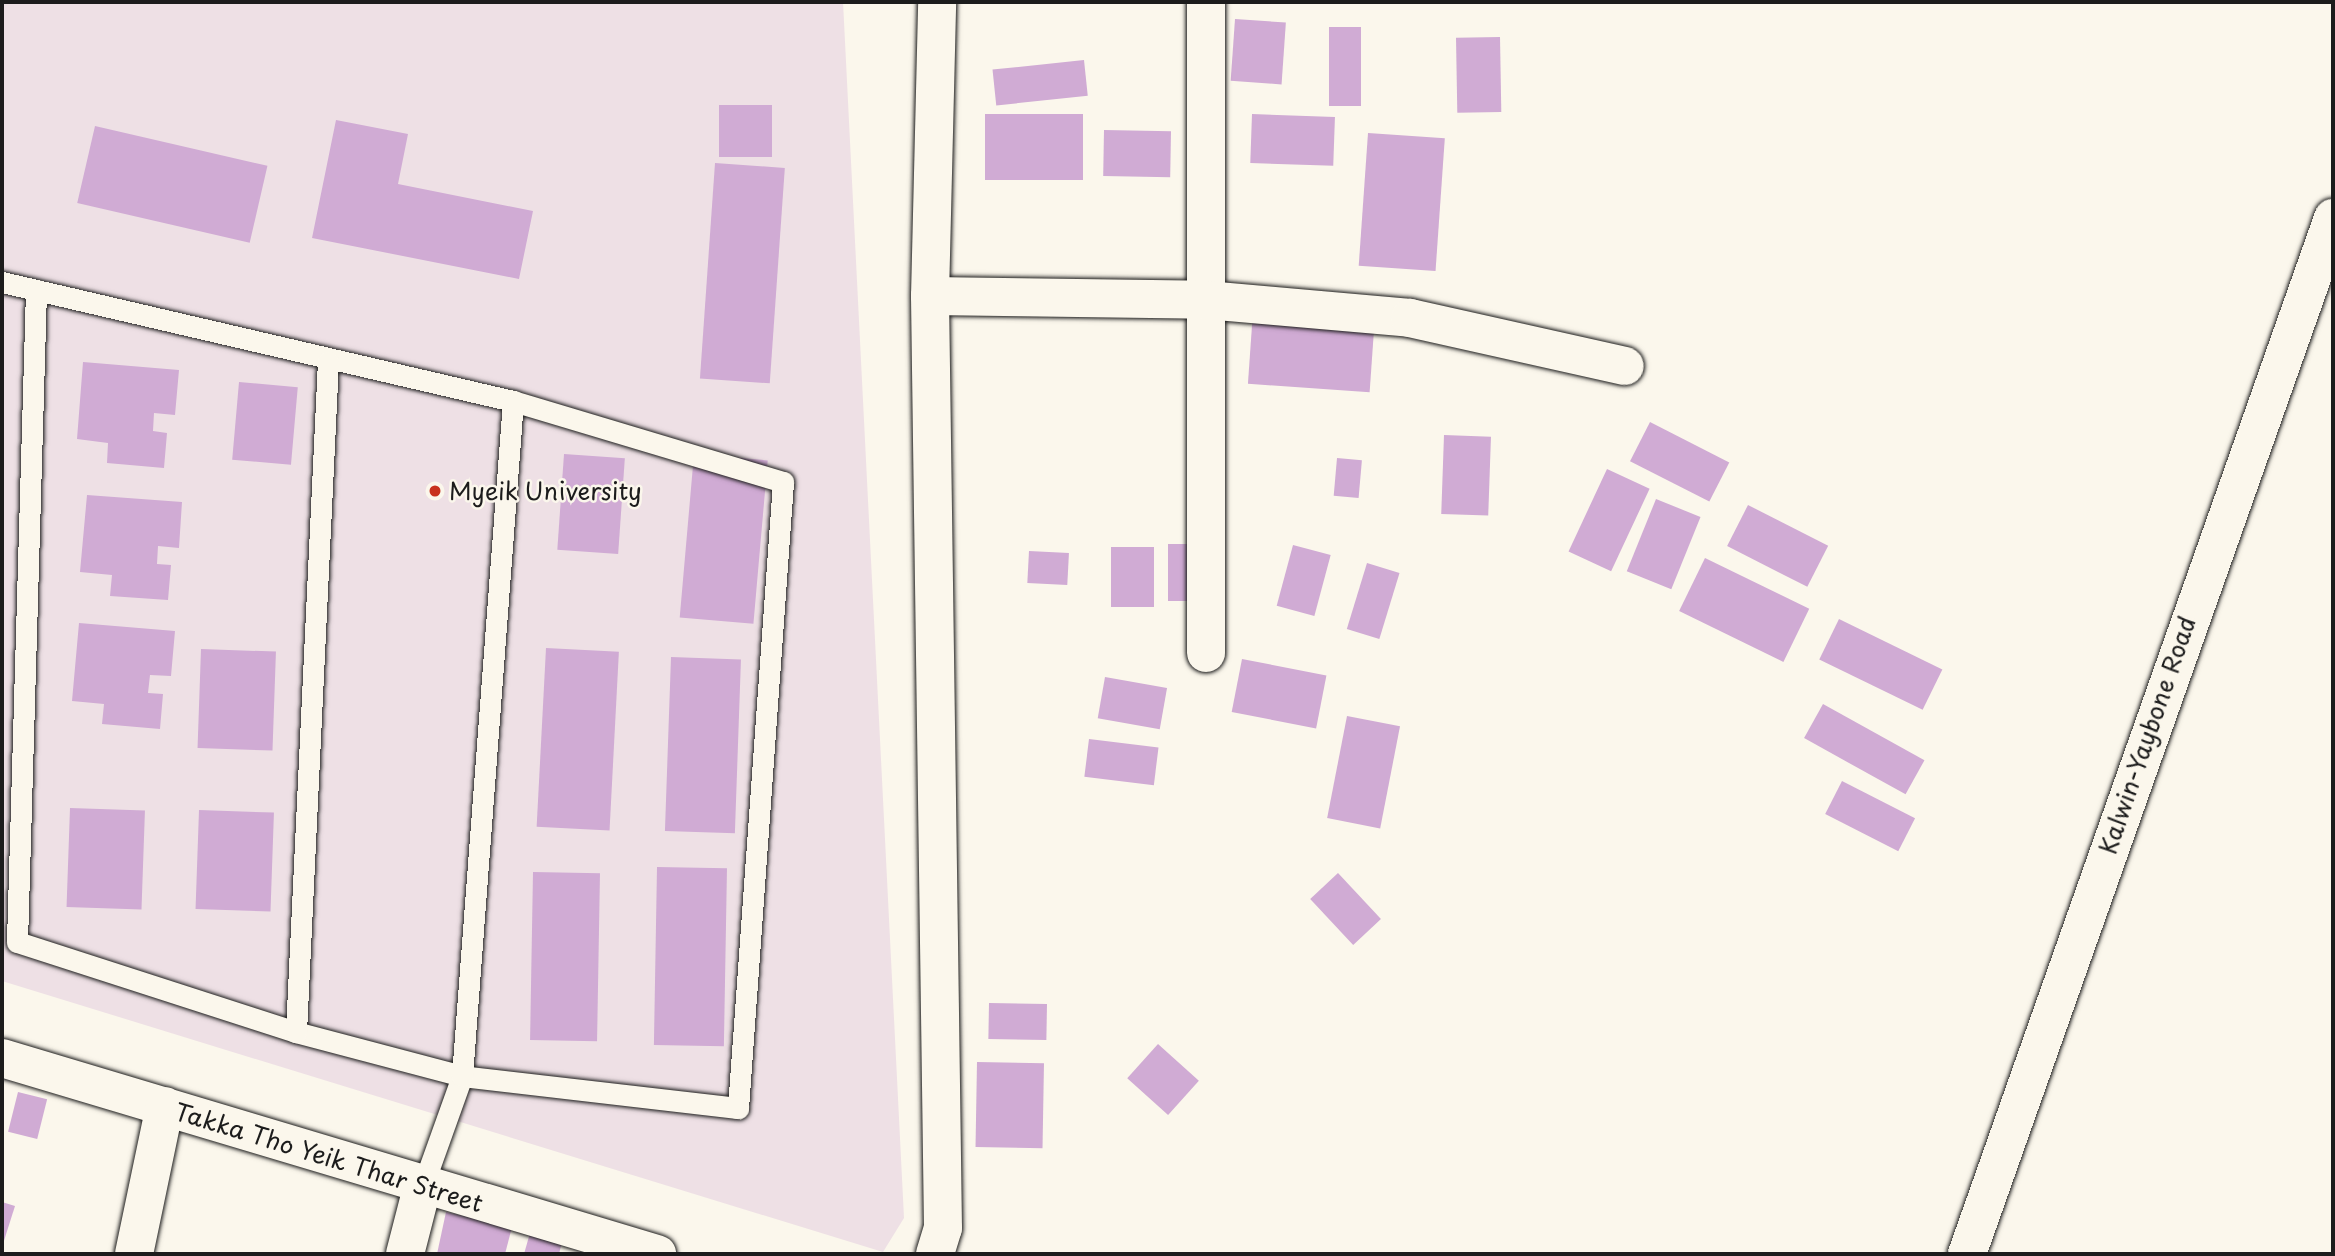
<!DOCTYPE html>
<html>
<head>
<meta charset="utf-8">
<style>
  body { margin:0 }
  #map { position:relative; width:2335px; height:1256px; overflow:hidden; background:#fbf7ec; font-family:"Playpen Sans",sans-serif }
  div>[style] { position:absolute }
  .built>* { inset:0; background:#eee0e5 }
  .building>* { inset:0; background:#d0abd4; transform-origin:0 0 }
  .roads { filter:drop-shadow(0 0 2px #1c1c1c) drop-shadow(0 0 2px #1c1c1c) }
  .lane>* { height:21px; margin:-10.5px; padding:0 10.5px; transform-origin:10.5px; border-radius:10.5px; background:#fbf7ec }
  .street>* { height:38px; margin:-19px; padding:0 19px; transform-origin:19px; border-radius:19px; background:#fbf7ec }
  .secondary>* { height:38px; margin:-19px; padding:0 19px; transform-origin:19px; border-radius:19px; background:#fbf7ec }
  .dots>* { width:19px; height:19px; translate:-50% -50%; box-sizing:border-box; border:4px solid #fbf7ec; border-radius:50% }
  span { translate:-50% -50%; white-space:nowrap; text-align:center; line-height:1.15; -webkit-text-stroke:5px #fbf7ec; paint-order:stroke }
  .poi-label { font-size:24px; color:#1c1c1c }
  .left { translate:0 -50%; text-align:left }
  .street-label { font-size:24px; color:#1c1c1c }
  .frame { position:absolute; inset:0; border:4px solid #1c1c1c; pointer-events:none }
</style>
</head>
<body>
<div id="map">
  <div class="built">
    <i style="clip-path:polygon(2px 2px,843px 2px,904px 1218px,883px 1252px,2px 981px)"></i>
  </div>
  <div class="building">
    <i style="left:1235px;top:19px;width:51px;height:62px;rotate:4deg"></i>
    <i style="left:1329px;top:27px;width:32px;height:79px"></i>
    <i style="left:1500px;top:37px;width:75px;height:44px;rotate:89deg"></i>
    <i style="left:1084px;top:60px;width:36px;height:92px;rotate:84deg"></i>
    <i style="left:719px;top:105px;width:53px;height:52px"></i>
    <i style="left:985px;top:114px;width:98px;height:66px"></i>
    <i style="left:1252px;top:114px;width:83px;height:49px;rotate:2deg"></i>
    <i style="clip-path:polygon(336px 120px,408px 134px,398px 184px,533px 211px,519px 279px,312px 238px)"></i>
    <i style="left:95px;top:126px;width:177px;height:79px;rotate:13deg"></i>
    <i style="left:1104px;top:130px;width:67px;height:46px;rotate:1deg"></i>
    <i style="left:1368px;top:133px;width:77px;height:133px;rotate:4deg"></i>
    <i style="left:715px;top:163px;width:70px;height:216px;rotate:4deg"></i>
    <i style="left:1254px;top:297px;width:122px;height:87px;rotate:4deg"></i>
    <i style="clip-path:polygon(83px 362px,179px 370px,175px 415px,154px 413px,153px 431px,167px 433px,164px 468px,107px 463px,108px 443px,77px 439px)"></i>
    <i style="left:239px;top:382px;width:59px;height:78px;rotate:5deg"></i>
    <i style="left:1650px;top:422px;width:89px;height:44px;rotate:27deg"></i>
    <i style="left:1444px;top:435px;width:47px;height:79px;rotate:2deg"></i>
    <i style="left:564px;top:454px;width:61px;height:96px;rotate:4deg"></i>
    <i style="left:694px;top:454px;width:74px;height:164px;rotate:5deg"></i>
    <i style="left:1337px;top:458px;width:25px;height:38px;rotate:5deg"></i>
    <i style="left:1607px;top:469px;width:47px;height:91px;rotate:25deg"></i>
    <i style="clip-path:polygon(87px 495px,182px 502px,179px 548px,158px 546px,157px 564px,171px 565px,168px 600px,110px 596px,112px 575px,80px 572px)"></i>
    <i style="left:1656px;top:499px;width:48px;height:78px;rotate:22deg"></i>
    <i style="left:1748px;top:505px;width:90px;height:46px;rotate:27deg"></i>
    <i style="left:1168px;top:544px;width:25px;height:57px"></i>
    <i style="left:1293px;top:545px;width:39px;height:63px;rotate:15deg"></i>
    <i style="left:1111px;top:547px;width:43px;height:60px"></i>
    <i style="left:1029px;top:551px;width:40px;height:32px;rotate:3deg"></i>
    <i style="left:1705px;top:558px;width:116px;height:59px;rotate:26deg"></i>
    <i style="left:1367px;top:563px;width:34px;height:69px;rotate:17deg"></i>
    <i style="left:1839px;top:619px;width:115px;height:45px;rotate:26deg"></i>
    <i style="clip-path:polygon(79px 623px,175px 631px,171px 676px,150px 675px,148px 693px,163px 694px,160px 729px,102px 724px,104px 704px,72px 701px)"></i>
    <i style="left:546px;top:648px;width:73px;height:179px;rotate:3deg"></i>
    <i style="left:201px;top:649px;width:75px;height:99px;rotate:2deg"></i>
    <i style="left:671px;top:657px;width:70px;height:174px;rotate:2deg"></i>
    <i style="left:1242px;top:659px;width:86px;height:54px;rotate:11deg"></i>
    <i style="left:1105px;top:677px;width:63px;height:42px;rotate:10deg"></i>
    <i style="left:1823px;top:704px;width:116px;height:39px;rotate:29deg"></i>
    <i style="left:1347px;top:716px;width:54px;height:104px;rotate:11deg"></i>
    <i style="left:1089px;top:739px;width:70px;height:38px;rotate:7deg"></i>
    <i style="left:1842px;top:781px;width:82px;height:37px;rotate:27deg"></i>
    <i style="left:70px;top:808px;width:75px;height:99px;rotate:2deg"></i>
    <i style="left:199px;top:810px;width:75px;height:99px;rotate:2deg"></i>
    <i style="left:657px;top:867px;width:70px;height:178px;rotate:1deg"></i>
    <i style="left:533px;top:872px;width:67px;height:168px;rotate:1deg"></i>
    <i style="left:1338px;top:873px;width:63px;height:38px;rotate:47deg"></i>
    <i style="left:989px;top:1003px;width:58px;height:36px;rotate:1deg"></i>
    <i style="left:1158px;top:1044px;width:55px;height:46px;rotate:42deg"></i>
    <i style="left:977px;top:1062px;width:67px;height:85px;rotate:1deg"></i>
    <i style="left:18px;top:1092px;width:30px;height:41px;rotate:14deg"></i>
    <i style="clip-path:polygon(2px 1202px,15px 1206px,2px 1247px)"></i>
    <i style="clip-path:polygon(446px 1212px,512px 1227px,505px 1254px,437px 1254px)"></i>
    <i style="clip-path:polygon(530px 1233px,562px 1242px,559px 1254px,524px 1254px)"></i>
  </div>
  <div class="roads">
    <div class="lane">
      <i style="left:2px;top:282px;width:525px;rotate:13.11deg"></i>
      <i style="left:513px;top:401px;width:282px;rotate:16.7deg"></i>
      <i style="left:783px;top:482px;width:628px;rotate:94.11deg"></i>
      <i style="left:738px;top:1108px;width:278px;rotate:-173.4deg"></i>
      <i style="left:462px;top:1076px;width:172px;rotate:-165.2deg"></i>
      <i style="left:296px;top:1032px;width:293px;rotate:-162.1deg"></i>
      <i style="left:17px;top:942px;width:652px;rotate:-88.33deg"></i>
      <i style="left:296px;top:1032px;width:671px;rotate:-87.27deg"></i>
      <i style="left:422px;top:1188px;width:119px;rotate:-70.3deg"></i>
      <i style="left:462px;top:1076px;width:677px;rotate:-85.68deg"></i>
    </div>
    <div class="street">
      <i style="left:1206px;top:2px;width:651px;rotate:90deg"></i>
      <i style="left:930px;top:296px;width:276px;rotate:0.8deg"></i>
      <i style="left:1206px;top:300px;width:205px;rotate:5deg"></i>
      <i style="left:1410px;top:318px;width:220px;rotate:12.6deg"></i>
      <i style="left:2px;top:1058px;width:684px;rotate:16.66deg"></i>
      <i style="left:134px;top:1254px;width:151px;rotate:-78.2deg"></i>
      <i style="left:405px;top:1254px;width:68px;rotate:-75.6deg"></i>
      <i style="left:935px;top:1254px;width:27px;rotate:-73deg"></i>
      <i style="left:943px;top:1228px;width:932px;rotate:-90.8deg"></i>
      <i style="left:930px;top:296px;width:294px;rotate:-88.6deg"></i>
    </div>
    <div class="secondary">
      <i style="left:1967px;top:1254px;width:1099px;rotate:-70.54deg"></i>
    </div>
  </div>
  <div class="dots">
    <i style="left:435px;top:491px;background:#c8321e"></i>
  </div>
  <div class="poi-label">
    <span class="left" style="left:449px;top:491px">Myeik University</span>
  </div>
  <div class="street-label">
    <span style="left:2147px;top:735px;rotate:-71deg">Kalwin-Yaybone Road</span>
    <span style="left:329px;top:1157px;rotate:17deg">Takka Tho Yeik Thar Street</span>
  </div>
  <div class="frame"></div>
</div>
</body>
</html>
